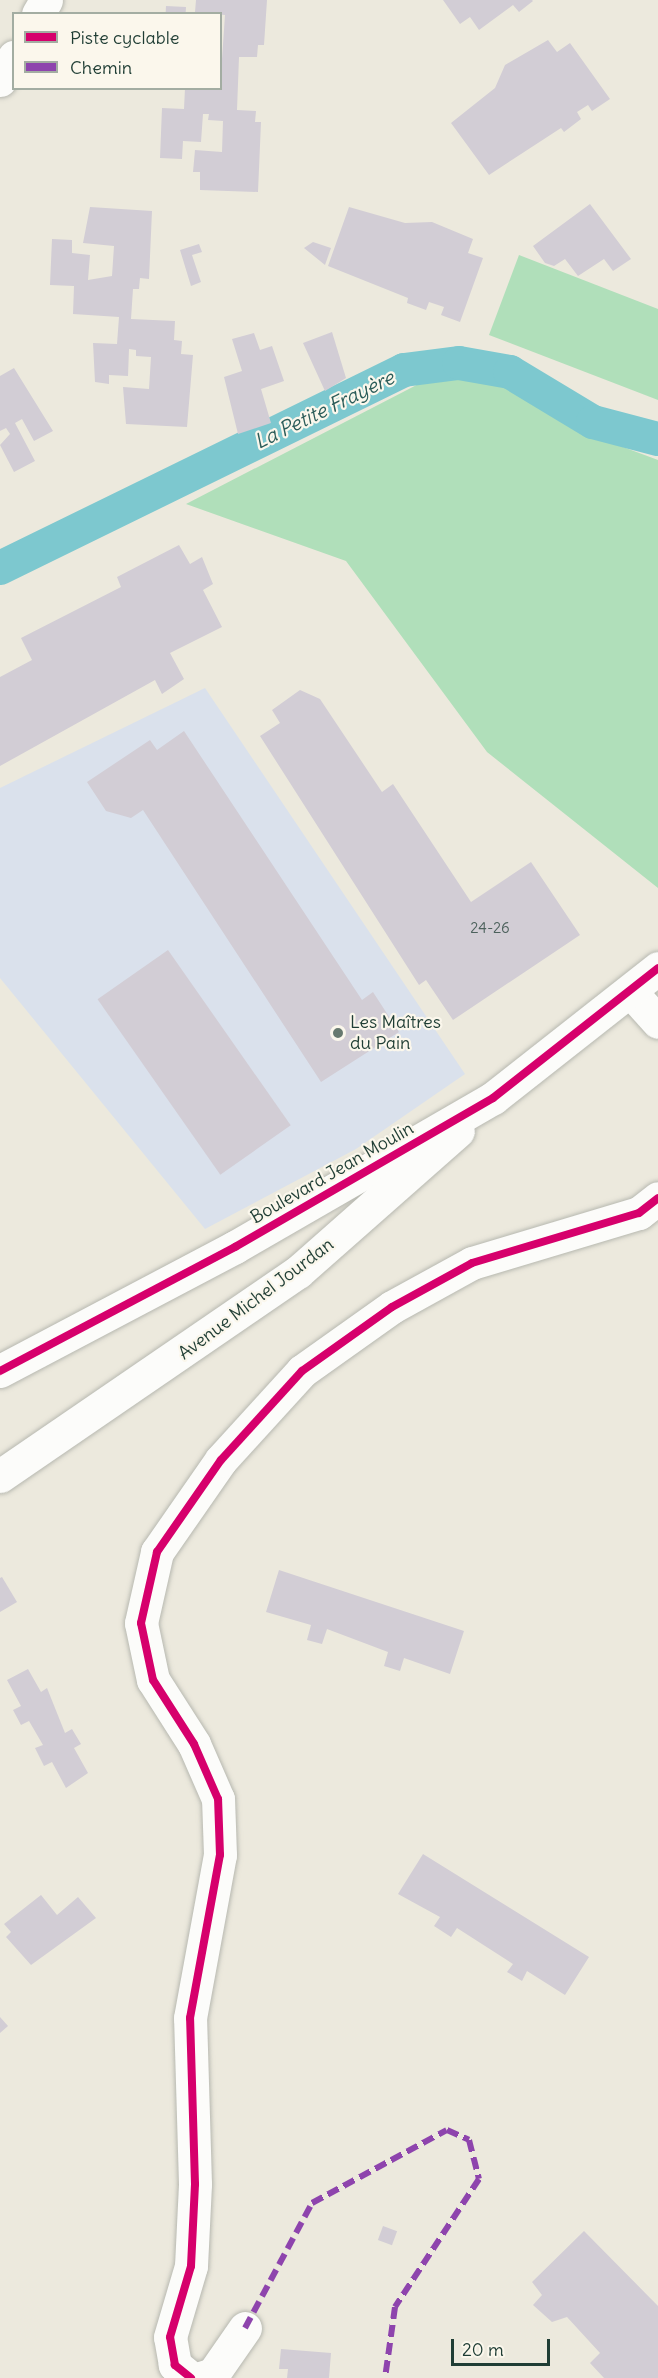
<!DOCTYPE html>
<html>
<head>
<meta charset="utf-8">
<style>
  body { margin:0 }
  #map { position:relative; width:658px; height:2378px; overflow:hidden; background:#ece9dd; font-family:Delius,sans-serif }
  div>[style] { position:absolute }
  .built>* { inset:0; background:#dae1ec }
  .green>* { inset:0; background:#b0dfba }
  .canal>* { height:34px; margin:-17px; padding:0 17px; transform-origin:17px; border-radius:17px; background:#7dc8cf }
  .building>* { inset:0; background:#d2cdd5; transform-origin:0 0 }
  .roads { filter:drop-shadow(0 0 2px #b7b8b0) drop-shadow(0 0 2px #b7b8b0) }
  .street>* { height:33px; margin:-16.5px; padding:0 16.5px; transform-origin:16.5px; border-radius:16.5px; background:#fcfcfa }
  .secondary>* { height:33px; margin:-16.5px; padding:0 16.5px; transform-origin:16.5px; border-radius:16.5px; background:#fcfcfa }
  .quiet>* { height:6px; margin-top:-3px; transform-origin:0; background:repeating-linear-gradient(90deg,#8e44ad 0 12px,transparent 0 18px) }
  .cycleway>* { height:8px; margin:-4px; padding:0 4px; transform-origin:4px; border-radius:4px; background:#d6006c }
  .dots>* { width:16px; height:16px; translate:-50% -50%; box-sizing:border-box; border:3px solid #fbf7ec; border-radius:50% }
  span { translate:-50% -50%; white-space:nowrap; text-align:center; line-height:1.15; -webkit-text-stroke:4.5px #fbf7ec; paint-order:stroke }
  .number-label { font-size:15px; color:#4c615c }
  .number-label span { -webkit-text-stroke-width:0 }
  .poi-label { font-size:18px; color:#1f3d34 }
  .left { translate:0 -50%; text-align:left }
  .street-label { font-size:18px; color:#1f3d34 }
  .water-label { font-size:20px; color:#2b5c59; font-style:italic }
  .legend { position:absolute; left:12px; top:12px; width:210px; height:78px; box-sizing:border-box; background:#fbf7ec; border:2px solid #a3ada2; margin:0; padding:8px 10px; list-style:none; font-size:18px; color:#1f3d34 }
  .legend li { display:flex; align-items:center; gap:12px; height:30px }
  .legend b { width:30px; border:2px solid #a3ada2 }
  .scale { position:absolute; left:451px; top:2339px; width:99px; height:27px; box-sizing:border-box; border:3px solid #1f3d34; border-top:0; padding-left:8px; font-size:18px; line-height:21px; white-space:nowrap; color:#1f3d34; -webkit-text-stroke:4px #fbf7ec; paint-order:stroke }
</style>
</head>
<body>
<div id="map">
  <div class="built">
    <i style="clip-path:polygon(205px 688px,465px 1074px,356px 1149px,205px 1229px,0 978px,0 788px)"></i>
  </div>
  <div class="green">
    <i style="clip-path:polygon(519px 255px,658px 309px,658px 400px,489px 335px)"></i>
    <i style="clip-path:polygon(468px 371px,509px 386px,588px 434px,658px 460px,658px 888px,487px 752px,346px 561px,186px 504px,434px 376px)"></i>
  </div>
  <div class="canal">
    <i style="left:0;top:568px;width:450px;rotate:-26.1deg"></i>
    <i style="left:404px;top:370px;width:55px;rotate:-7.3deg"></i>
    <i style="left:459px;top:363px;width:52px;rotate:10deg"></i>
    <i style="left:510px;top:372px;width:97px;rotate:31.1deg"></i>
    <i style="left:593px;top:422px;width:67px;rotate:14.7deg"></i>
  </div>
  <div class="building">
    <i style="clip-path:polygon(196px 0,267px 0,264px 45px,258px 45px,257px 57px,239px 57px,237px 110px,256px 111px,255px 122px,261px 122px,258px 192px,200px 190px,200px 172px,193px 172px,195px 150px,222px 152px,223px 121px,208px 120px,209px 114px,203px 114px,201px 142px,183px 141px,182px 159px,160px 158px,162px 108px,184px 109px,185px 88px,220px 88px,225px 15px,195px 12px)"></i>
    <i style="clip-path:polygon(443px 0,532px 0,533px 1px,519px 12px,513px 5px,479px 30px,470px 17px,460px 24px)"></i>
    <i style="left:166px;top:6px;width:20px;height:8px;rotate:3deg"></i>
    <i style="clip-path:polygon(548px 40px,557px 52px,570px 43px,610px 99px,592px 111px,588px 105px,577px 112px,581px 119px,564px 132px,561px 128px,489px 175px,451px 123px,495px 88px,505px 65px)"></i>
    <i style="clip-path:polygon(590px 204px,631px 259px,613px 271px,604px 259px,578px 276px,565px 259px,554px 266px,545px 263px,533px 246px)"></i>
    <i style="clip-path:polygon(90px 207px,152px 211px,149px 279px,140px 278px,139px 289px,133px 289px,131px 319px,175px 321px,174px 340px,182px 341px,181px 354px,193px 355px,187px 427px,126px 424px,123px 387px,149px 389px,151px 357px,136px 356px,136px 350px,129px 349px,128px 376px,109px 375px,109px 384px,95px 382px,93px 343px,117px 344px,119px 317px,73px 314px,74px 286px,50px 285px,52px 239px,72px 240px,72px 253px,90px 255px,88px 280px,112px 276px,114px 246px,83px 243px)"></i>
    <i style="clip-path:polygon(349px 207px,405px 223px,432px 222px,473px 239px,468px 253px,483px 258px,460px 322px,441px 315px,444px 307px,429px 302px,426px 310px,407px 303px,408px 298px,328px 266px)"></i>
    <i style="clip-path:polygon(313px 242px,331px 248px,325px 265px,304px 248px)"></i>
    <i style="clip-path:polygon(199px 244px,202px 252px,192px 255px,201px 282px,191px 286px,180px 250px)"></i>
    <i style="clip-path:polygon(332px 332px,346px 378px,325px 391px,303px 343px)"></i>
    <i style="clip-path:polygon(254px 333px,260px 350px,272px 346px,284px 381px,261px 389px,271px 423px,238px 434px,224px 377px,242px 371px,232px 339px)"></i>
    <i style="clip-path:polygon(14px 368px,53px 431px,34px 441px,22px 419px,15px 423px,35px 461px,14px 472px,0 445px,10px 434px,6px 428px,0 431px,0 376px)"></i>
    <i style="clip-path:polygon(179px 545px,190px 564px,202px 557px,213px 584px,203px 590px,222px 627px,170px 653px,184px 679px,162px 694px,155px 680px,0 766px,0 677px,32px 660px,21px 638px,121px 587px,117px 577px)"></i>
    <i style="clip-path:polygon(300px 690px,320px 699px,382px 792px,393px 784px,471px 902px,531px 862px,580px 935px,453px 1020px,426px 980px,419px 985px,260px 736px,280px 723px,272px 710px)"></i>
    <i style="clip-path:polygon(184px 731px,362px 1000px,373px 992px,399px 1032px,321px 1082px,143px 810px,131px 818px,106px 811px,87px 782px,150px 740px,157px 750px)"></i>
    <i style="left:168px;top:950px;width:214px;height:86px;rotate:55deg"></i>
    <i style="clip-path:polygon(279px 1570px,464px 1631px,450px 1674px,404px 1658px,400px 1671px,384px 1666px,388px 1652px,327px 1629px,322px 1644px,307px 1640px,311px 1625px,266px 1612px)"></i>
    <i style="clip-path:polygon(2px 1577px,17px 1602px,0 1612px,0 1578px)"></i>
    <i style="clip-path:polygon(28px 1669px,41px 1692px,47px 1688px,65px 1733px,72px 1729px,81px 1744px,74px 1748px,88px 1773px,66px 1788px,52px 1762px,44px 1766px,35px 1748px,43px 1745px,29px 1721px,21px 1725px,13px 1710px,21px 1706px,7px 1680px)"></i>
    <i style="clip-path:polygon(423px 1854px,589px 1957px,565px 1995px,527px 1971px,522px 1981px,507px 1972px,513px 1964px,457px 1928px,451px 1937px,434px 1926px,440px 1917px,398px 1894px)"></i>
    <i style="clip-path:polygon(41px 1895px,57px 1915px,78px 1897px,96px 1918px,31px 1965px,6px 1937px,11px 1932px,4px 1924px)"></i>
    <i style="clip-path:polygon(0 2017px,8px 2026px,0 2033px)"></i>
    <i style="left:383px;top:2226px;width:15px;height:15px;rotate:20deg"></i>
    <i style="clip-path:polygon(584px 2231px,658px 2306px,658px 2378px,604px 2378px,590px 2363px,600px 2353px,567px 2317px,552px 2322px,533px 2305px,542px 2295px,532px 2282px)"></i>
    <i style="clip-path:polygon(281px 2349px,331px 2353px,329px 2378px,287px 2378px,288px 2369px,279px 2369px)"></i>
  </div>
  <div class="roads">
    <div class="street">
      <i style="left:38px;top:14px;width:16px;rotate:-60deg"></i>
      <i style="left:0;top:80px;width:27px;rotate:-59deg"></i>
      <i style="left:631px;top:992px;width:40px;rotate:48deg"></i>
      <i style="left:191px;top:2378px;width:21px;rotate:-141deg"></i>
      <i style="left:175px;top:2365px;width:28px;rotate:-100deg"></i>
      <i style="left:170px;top:2337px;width:74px;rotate:-73.5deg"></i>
      <i style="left:191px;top:2266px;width:82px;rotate:-87.2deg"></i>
      <i style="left:195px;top:2184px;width:166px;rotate:-91.7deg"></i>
      <i style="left:190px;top:2018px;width:166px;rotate:-79.6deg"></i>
      <i style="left:220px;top:1855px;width:56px;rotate:-92deg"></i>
      <i style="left:218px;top:1799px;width:60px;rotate:-113.6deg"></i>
      <i style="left:194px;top:1744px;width:76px;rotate:-122.6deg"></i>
      <i style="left:153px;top:1680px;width:58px;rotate:-101.9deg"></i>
      <i style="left:141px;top:1623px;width:73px;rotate:-77.3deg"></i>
      <i style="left:157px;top:1552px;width:112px;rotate:-55.2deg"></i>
      <i style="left:221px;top:1460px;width:120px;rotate:-47.7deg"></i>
      <i style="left:302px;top:1371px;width:110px;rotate:-35.4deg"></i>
      <i style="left:392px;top:1307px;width:91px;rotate:-28.8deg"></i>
      <i style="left:472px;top:1263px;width:174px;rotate:-16.7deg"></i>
      <i style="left:639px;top:1213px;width:24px;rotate:-38deg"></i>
      <i style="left:200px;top:2378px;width:14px;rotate:-17deg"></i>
      <i style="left:213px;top:2374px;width:56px;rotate:-55.2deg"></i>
    </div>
    <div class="secondary">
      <i style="left:0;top:1371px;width:266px;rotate:-27.8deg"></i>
      <i style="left:235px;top:1247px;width:298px;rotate:-30deg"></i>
      <i style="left:493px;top:1098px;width:210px;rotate:-38.2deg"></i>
      <i style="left:0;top:1476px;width:361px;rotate:-34.4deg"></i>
      <i style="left:298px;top:1272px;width:213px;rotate:-41.4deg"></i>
    </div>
  </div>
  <div class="quiet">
    <i style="left:245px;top:2328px;width:142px;rotate:-61.8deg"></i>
    <i style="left:312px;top:2203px;width:153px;rotate:-28.4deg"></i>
    <i style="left:447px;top:2130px;width:24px;rotate:24deg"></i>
    <i style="left:469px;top:2140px;width:40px;rotate:75.6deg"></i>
    <i style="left:479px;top:2179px;width:153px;rotate:123.3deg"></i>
    <i style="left:395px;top:2307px;width:72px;rotate:98deg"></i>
  </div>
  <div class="cycleway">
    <i style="left:0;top:1371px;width:266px;rotate:-27.8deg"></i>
    <i style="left:235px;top:1247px;width:298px;rotate:-30deg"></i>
    <i style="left:493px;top:1098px;width:210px;rotate:-38.2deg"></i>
    <i style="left:191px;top:2378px;width:21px;rotate:-141deg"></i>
    <i style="left:175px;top:2365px;width:28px;rotate:-100deg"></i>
    <i style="left:170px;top:2337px;width:74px;rotate:-73.5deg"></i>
    <i style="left:191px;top:2266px;width:82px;rotate:-87.2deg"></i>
    <i style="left:195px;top:2184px;width:166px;rotate:-91.7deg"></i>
    <i style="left:190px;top:2018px;width:166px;rotate:-79.6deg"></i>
    <i style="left:220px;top:1855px;width:56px;rotate:-92deg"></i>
    <i style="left:218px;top:1799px;width:60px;rotate:-113.6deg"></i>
    <i style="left:194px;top:1744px;width:76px;rotate:-122.6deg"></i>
    <i style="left:153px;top:1680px;width:58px;rotate:-101.9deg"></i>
    <i style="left:141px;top:1623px;width:73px;rotate:-77.3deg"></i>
    <i style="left:157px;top:1552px;width:112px;rotate:-55.2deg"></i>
    <i style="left:221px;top:1460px;width:120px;rotate:-47.7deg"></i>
    <i style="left:302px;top:1371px;width:110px;rotate:-35.4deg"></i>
    <i style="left:392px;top:1307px;width:91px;rotate:-28.8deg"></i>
    <i style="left:472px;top:1263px;width:174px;rotate:-16.7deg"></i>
    <i style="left:639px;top:1213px;width:24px;rotate:-38deg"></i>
  </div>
  <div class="dots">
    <i style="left:338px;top:1033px;background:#67796f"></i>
  </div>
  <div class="number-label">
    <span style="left:490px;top:928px">24-26</span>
  </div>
  <div class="poi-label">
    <span class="left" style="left:350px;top:1033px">Les Maîtres<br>du Pain</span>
  </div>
  <div class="street-label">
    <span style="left:332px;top:1173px;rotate:-30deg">Boulevard Jean Moulin</span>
    <span style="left:256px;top:1299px;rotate:-37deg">Avenue Michel Jourdan</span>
  </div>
  <div class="water-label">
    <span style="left:324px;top:409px;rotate:-26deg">La Petite Frayère</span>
  </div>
  <ul class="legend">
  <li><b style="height:8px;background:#d6006c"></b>Piste cyclable</li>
  <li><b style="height:8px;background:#8e44ad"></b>Chemin</li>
  </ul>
  <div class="scale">20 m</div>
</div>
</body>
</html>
